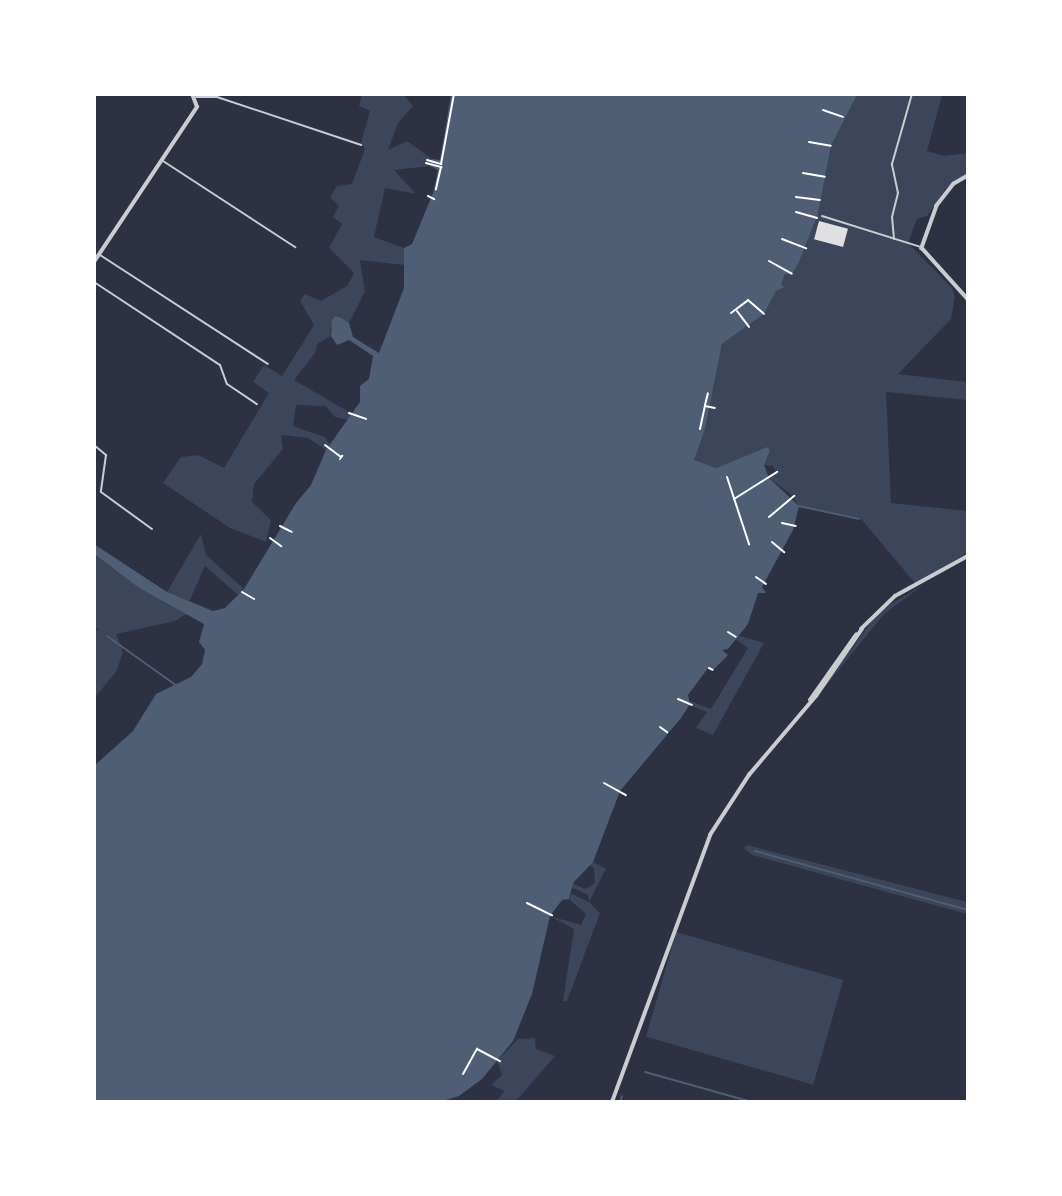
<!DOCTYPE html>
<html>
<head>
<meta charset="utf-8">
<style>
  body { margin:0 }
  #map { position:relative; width:1062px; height:1196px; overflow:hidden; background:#2d3142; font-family:Poppins,sans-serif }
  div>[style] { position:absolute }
  .green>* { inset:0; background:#3c4559; transform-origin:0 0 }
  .water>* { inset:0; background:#4f5d75 }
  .stream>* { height:2px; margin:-1px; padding:0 1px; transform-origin:1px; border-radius:1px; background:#4f5d75 }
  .building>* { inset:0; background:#e0e0e3; transform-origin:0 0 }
  .path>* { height:2px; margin:-1px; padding:0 1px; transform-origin:1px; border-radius:1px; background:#fff }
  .service>* { height:2px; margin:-1px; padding:0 1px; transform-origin:1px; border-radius:1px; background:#caccd0 }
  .minor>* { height:3.5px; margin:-1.75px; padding:0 1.75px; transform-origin:1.75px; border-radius:1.75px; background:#caccd0 }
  span { translate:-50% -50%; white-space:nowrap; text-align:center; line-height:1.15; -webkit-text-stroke:7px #fff; paint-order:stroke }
  .frame { position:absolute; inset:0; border:96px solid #fff; pointer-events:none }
</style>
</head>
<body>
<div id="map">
  <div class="green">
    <i style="clip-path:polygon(362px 95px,404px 95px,413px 106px,398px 123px,388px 150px,407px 141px,432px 159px,430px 166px,394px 170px,416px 194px,385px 188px,374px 237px,404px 248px,404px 265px,360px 260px,365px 291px,349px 323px,342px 318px,330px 330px,331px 336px,318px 343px,315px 353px,294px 380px,354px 415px,349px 420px,335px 417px,326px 406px,296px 405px,293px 426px,325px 437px,330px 445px,326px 450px,308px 438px,281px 435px,283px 449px,254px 484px,252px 502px,271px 520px,266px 542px,230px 528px,163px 483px,181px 457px,198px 455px,224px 468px,269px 393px,253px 382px,264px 365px,282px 376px,314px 325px,300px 301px,305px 294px,321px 301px,347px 286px,354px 273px,329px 248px,342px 224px,333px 217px,339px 206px,330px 197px,337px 186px,352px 184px,365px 149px,361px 143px,370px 111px,359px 106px)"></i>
    <i style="clip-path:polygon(857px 95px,942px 95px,927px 151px,944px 156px,967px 153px,967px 173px,946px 188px,927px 216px,917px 219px,908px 243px,952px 288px,955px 297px,951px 319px,898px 374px,967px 382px,967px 400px,886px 392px,891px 503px,967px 511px,967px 553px,915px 583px,862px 520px,799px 507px,792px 495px,769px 478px,776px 472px,773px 466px,763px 465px,767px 447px,716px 468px,693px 460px,705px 429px,722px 344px,764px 314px,776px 290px,785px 287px,781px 285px,785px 274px,799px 262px,818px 214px,831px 146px)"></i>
    <i style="clip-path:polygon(201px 534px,206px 555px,244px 589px,238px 595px,205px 566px,189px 602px,167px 592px)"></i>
    <i style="clip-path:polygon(94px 555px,139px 588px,186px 614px,175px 621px,116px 634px,123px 652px,116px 672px,95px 697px,95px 629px,100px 631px,95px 627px)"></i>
    <i style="clip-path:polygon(923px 585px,884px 614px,816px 698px,879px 611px)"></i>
    <i style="clip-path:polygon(737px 635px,764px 643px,713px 735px,696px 728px,707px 712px,686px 704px,690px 701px,711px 709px,748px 648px,734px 638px)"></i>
    <i style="clip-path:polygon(747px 845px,967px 902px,967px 914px,752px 855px,744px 848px)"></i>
    <i style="clip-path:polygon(593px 862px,606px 869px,589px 902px,600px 913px,567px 1001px,563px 1001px,574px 929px,550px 916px,581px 925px,586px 914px,569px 899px,572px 894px,589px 902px,588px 895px,571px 887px,573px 883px,585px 889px,595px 883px,594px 868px,589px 865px)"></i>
    <i style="left:676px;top:932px;width:174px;height:109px;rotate:16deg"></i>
    <i style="clip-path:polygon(535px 1038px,536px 1049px,555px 1056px,516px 1101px,496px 1101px,505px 1091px,491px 1085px,502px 1075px,497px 1061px,518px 1039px)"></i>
  </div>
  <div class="water">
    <i style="clip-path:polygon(451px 95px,857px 95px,831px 146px,818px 214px,799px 262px,792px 274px,785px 274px,781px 285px,785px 287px,776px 291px,764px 314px,722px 344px,705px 429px,694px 460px,716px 468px,767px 447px,770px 450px,764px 465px,769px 478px,799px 506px,793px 530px,762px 587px,766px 593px,758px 593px,748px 624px,728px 649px,722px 650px,728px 655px,713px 670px,708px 668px,688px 695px,690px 704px,681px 718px,620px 791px,593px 862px,573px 883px,569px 899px,562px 900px,550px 916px,532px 994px,513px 1041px,482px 1079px,459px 1096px,439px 1102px,95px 1101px,95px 765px,133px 731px,156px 694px,191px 677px,202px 664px,205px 650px,199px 642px,204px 624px,139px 588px,95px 555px,94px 544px,167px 592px,213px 611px,225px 608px,244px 589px,296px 503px,311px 485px,326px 450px,360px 402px,360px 386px,369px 379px,373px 356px,349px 340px,337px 345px,331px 336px,332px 320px,335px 316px,342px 318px,349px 323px,353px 337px,379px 353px,404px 288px,404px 248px,412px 244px,433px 193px,438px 170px,430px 166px,432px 159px,440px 160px)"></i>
  </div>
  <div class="stream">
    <i style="left:799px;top:506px;width:61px;rotate:12.2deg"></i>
    <i style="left:107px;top:636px;width:86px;rotate:35.5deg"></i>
    <i style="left:755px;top:851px;width:221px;rotate:15.5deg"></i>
    <i style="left:645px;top:1072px;width:111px;rotate:15.7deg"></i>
    <i style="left:620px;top:1102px;width:6px;rotate:-72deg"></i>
  </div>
  <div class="building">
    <i style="left:819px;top:221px;width:30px;height:19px;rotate:15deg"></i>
  </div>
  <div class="path">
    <i style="left:823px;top:110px;width:21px;rotate:19deg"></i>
    <i style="left:809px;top:142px;width:22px;rotate:10deg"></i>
    <i style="left:427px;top:160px;width:15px;rotate:16deg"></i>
    <i style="left:441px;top:164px;width:71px;rotate:-79.5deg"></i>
    <i style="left:426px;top:163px;width:16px;rotate:15deg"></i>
    <i style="left:441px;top:167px;width:23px;rotate:103deg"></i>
    <i style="left:803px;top:173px;width:22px;rotate:10deg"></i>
    <i style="left:428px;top:196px;width:7px;rotate:27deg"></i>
    <i style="left:796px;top:197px;width:24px;rotate:7deg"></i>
    <i style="left:796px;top:212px;width:22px;rotate:16deg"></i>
    <i style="left:782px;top:239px;width:26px;rotate:21deg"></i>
    <i style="left:769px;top:261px;width:26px;rotate:29deg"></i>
    <i style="left:737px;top:311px;width:20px;rotate:53deg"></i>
    <i style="left:731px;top:313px;width:21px;rotate:-37deg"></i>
    <i style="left:748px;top:300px;width:21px;rotate:41deg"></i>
    <i style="left:705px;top:405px;width:12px;rotate:-76deg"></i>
    <i style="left:349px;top:413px;width:18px;rotate:19deg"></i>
    <i style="left:700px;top:429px;width:24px;rotate:-78deg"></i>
    <i style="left:705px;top:406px;width:10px;rotate:11deg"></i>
    <i style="left:325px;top:445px;width:20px;rotate:37deg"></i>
    <i style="left:340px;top:459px;width:4px;rotate:-56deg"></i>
    <i style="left:727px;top:477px;width:71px;rotate:71.8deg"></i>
    <i style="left:734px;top:499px;width:51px;rotate:-32.1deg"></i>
    <i style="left:769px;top:517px;width:33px;rotate:-40deg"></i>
    <i style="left:782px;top:523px;width:14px;rotate:12deg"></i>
    <i style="left:280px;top:526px;width:13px;rotate:27deg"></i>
    <i style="left:270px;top:538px;width:14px;rotate:36deg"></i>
    <i style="left:772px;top:542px;width:16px;rotate:40deg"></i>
    <i style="left:756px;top:577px;width:12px;rotate:35deg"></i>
    <i style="left:242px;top:592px;width:14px;rotate:30deg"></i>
    <i style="left:728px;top:632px;width:9px;rotate:32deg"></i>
    <i style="left:709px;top:668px;width:4px;rotate:27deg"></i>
    <i style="left:678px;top:699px;width:15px;rotate:23deg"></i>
    <i style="left:660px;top:727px;width:9px;rotate:36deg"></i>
    <i style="left:604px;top:783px;width:25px;rotate:29deg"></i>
    <i style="left:527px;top:903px;width:28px;rotate:26deg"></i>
    <i style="left:463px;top:1074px;width:29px;rotate:-61deg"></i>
    <i style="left:477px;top:1049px;width:26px;rotate:28deg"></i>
  </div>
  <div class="service">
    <i style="left:196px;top:97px;width:21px"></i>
    <i style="left:217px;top:97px;width:152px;rotate:18.4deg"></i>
    <i style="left:163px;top:161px;width:158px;rotate:33.1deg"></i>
    <i style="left:822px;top:216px;width:104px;rotate:17.4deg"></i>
    <i style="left:894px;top:239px;width:22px;rotate:-95deg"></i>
    <i style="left:892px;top:217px;width:25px;rotate:-76deg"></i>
    <i style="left:898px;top:193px;width:30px;rotate:-102deg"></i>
    <i style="left:892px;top:164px;width:73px;rotate:-74.1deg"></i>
    <i style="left:100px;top:255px;width:200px;rotate:33deg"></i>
    <i style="left:94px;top:282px;width:151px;rotate:33.4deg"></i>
    <i style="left:220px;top:365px;width:20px;rotate:70deg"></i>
    <i style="left:227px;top:384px;width:36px;rotate:34deg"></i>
    <i style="left:94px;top:445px;width:16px;rotate:40deg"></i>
    <i style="left:106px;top:455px;width:37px;rotate:98deg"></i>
    <i style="left:101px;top:492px;width:63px;rotate:36deg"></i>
  </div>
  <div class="minor">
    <i style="left:968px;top:176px;width:16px;rotate:150deg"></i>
    <i style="left:954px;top:184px;width:28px;rotate:128deg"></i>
    <i style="left:937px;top:206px;width:45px;rotate:109.7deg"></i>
    <i style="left:922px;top:248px;width:69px;rotate:48deg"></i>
    <i style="left:94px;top:262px;width:186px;rotate:-56.4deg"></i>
    <i style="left:197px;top:107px;width:14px;rotate:-111deg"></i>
    <i style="left:861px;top:629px;width:47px;rotate:-44.1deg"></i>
    <i style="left:895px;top:596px;width:83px;rotate:-28.7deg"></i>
    <i style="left:810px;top:700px;width:80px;rotate:-54.7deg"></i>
    <i style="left:612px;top:1102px;width:284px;rotate:-69.8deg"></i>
    <i style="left:710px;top:835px;width:72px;rotate:-57deg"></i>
    <i style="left:749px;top:775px;width:104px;rotate:-49.7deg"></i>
    <i style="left:816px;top:696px;width:81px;rotate:-55.5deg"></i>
  </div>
  <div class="frame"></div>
</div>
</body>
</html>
